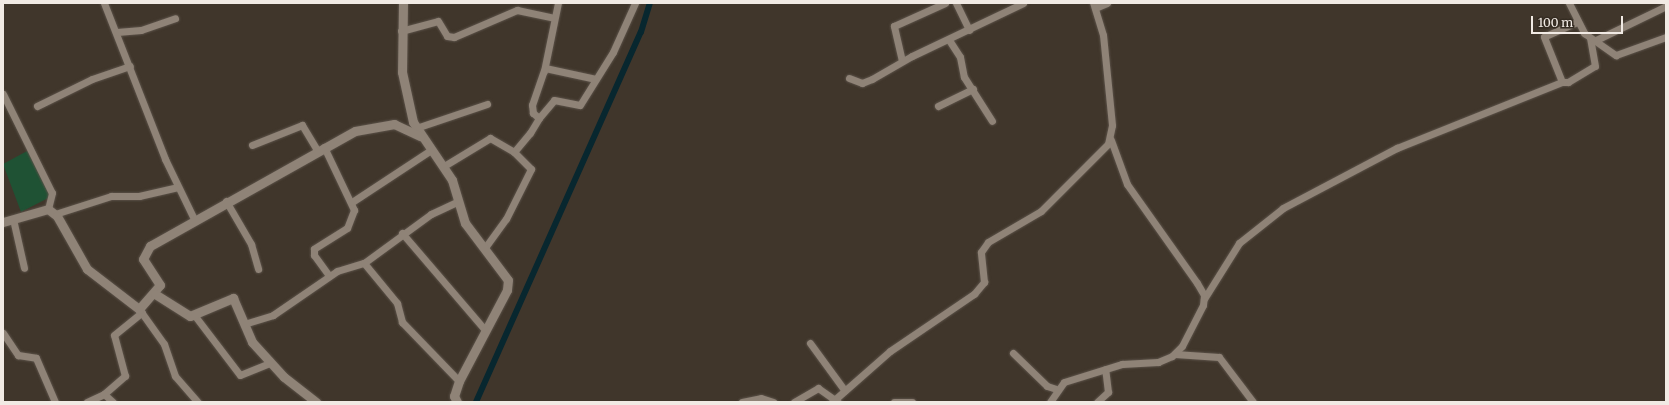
<!DOCTYPE html>
<html>
<head>
<meta charset="utf-8">
<style>
  body { margin:0 }
  #map { position:relative; width:1669px; height:405px; overflow:hidden; background:#40362b; font-family:Merriweather,serif }
  div>[style] { position:absolute }
  .green>* { inset:0; background:#1f5234 }
  .canal>* { height:6px; margin:-3px; padding:0 3px; transform-origin:3px; border-radius:3px; background:#08272f }
  .roads { filter:drop-shadow(0 0 1px #5b5249) drop-shadow(0 0 1px #5b5249) }
  .minor>* { height:7px; margin:-3.5px; padding:0 3.5px; transform-origin:3.5px; border-radius:3.5px; background:#8f8377 }
  .tertiary>* { height:9px; margin:-4.5px; padding:0 4.5px; transform-origin:4.5px; border-radius:4.5px; background:#8f8377 }
  span { translate:-50% -50%; white-space:nowrap; text-align:center; line-height:1.15; -webkit-text-stroke:3px #352c22; paint-order:stroke }
  .frame { position:absolute; inset:0; border:4px solid #f1eae4; pointer-events:none }
  .scale { position:absolute; left:1531px; top:16px; width:92px; height:18px; box-sizing:border-box; border:2px solid #f1eae4; border-top:0; padding-left:5px; font-size:12px; line-height:14px; white-space:nowrap; color:#f1eae4; -webkit-text-stroke:3px #352c22; paint-order:stroke }
</style>
</head>
<body>
<div id="map">
  <div class="green">
    <i style="clip-path:polygon(29px 150px,52px 196px,21px 212px,3px 164px)"></i>
  </div>
  <div class="canal">
    <i style="left:476px;top:402px;width:405px;rotate:-66deg"></i>
    <i style="left:641px;top:32px;width:30px;rotate:-73deg"></i>
  </div>
  <div class="roads">
    <div class="minor">
      <i style="left:104px;top:3px;width:168px;rotate:68.6deg"></i>
      <i style="left:165px;top:159px;width:67px;rotate:64.2deg"></i>
      <i style="left:956px;top:3px;width:30px;rotate:64deg"></i>
      <i style="left:1569px;top:3px;width:34px;rotate:63deg"></i>
      <i style="left:1584px;top:33px;width:39px;rotate:35deg"></i>
      <i style="left:1616px;top:55px;width:53px;rotate:-19.8deg"></i>
      <i style="left:1095px;top:8px;width:13px;rotate:-23deg"></i>
      <i style="left:1577px;top:22px;width:36px;rotate:156deg"></i>
      <i style="left:1544px;top:37px;width:48px;rotate:68.2deg"></i>
      <i style="left:1562px;top:82px;width:6px"></i>
      <i style="left:1568px;top:82px;width:31px;rotate:-31deg"></i>
      <i style="left:1595px;top:66px;width:28px;rotate:-100deg"></i>
      <i style="left:401px;top:31px;width:38px;rotate:-15deg"></i>
      <i style="left:438px;top:21px;width:17px;rotate:59deg"></i>
      <i style="left:447px;top:36px;width:7px;rotate:8deg"></i>
      <i style="left:454px;top:37px;width:69px;rotate:-23.2deg"></i>
      <i style="left:517px;top:10px;width:38px;rotate:12deg"></i>
      <i style="left:117px;top:32px;width:24px;rotate:-5deg"></i>
      <i style="left:141px;top:30px;width:36px;rotate:-19deg"></i>
      <i style="left:949px;top:40px;width:20px;rotate:57deg"></i>
      <i style="left:960px;top:57px;width:20px;rotate:79deg"></i>
      <i style="left:964px;top:77px;width:52px;rotate:57.5deg"></i>
      <i style="left:1594px;top:41px;width:80px;rotate:-25.9deg"></i>
      <i style="left:902px;top:61px;width:36px;rotate:-103deg"></i>
      <i style="left:894px;top:26px;width:56px;rotate:-24.3deg"></i>
      <i style="left:545px;top:68px;width:52px;rotate:12.2deg"></i>
      <i style="left:849px;top:78px;width:14px;rotate:21deg"></i>
      <i style="left:862px;top:83px;width:11px;rotate:-22deg"></i>
      <i style="left:872px;top:79px;width:46px;rotate:-29.9deg"></i>
      <i style="left:912px;top:56px;width:123px;rotate:-25.5deg"></i>
      <i style="left:3px;top:94px;width:110px;rotate:63.7deg"></i>
      <i style="left:52px;top:193px;width:16px;rotate:104deg"></i>
      <i style="left:37px;top:106px;width:61px;rotate:-26.1deg"></i>
      <i style="left:92px;top:79px;width:40px;rotate:-18.9deg"></i>
      <i style="left:938px;top:106px;width:39px;rotate:-26deg"></i>
      <i style="left:539px;top:118px;width:23px;rotate:-50deg"></i>
      <i style="left:554px;top:100px;width:26px;rotate:11deg"></i>
      <i style="left:580px;top:105px;width:62px;rotate:-58.1deg"></i>
      <i style="left:613px;top:52px;width:54px;rotate:-65.8deg"></i>
      <i style="left:416px;top:128px;width:75px;rotate:-18.7deg"></i>
      <i style="left:252px;top:145px;width:54px;rotate:-21.8deg"></i>
      <i style="left:302px;top:125px;width:29px;rotate:59deg"></i>
      <i style="left:324px;top:147px;width:70px;rotate:64.5deg"></i>
      <i style="left:354px;top:210px;width:19px;rotate:111deg"></i>
      <i style="left:347px;top:228px;width:39px;rotate:148deg"></i>
      <i style="left:314px;top:249px;width:6px;rotate:90deg"></i>
      <i style="left:314px;top:255px;width:26px;rotate:54deg"></i>
      <i style="left:444px;top:166px;width:54px;rotate:-31.3deg"></i>
      <i style="left:490px;top:138px;width:28px;rotate:30deg"></i>
      <i style="left:514px;top:152px;width:25px;rotate:-50deg"></i>
      <i style="left:530px;top:133px;width:17px;rotate:-59deg"></i>
      <i style="left:539px;top:118px;width:8px;rotate:-140deg"></i>
      <i style="left:533px;top:113px;width:8px;rotate:-97deg"></i>
      <i style="left:532px;top:105px;width:36px;rotate:-71deg"></i>
      <i style="left:544px;top:71px;width:69px;rotate:-78.4deg"></i>
      <i style="left:226px;top:201px;width:50px;rotate:59.8deg"></i>
      <i style="left:251px;top:244px;width:26px;rotate:74deg"></i>
      <i style="left:352px;top:202px;width:95px;rotate:-33.4deg"></i>
      <i style="left:55px;top:214px;width:59px;rotate:-17.8deg"></i>
      <i style="left:111px;top:196px;width:28px"></i>
      <i style="left:139px;top:196px;width:39px;rotate:-13deg"></i>
      <i style="left:13px;top:219px;width:50px;rotate:77.3deg"></i>
      <i style="left:402px;top:233px;width:128px;rotate:49.4deg"></i>
      <i style="left:484px;top:249px;width:37px;rotate:-54deg"></i>
      <i style="left:506px;top:219px;width:56px;rotate:-63.4deg"></i>
      <i style="left:531px;top:169px;width:24px;rotate:-135deg"></i>
      <i style="left:364px;top:263px;width:83px;rotate:-36.2deg"></i>
      <i style="left:431px;top:214px;width:29px;rotate:-25deg"></i>
      <i style="left:1204px;top:299px;width:66px;rotate:-58deg"></i>
      <i style="left:1239px;top:243px;width:56px;rotate:-38.5deg"></i>
      <i style="left:1283px;top:208px;width:129px;rotate:-27.8deg"></i>
      <i style="left:1397px;top:148px;width:178px;rotate:-21.8deg"></i>
      <i style="left:139px;top:309px;width:43px;rotate:54.5deg"></i>
      <i style="left:164px;top:344px;width:34px;rotate:71deg"></i>
      <i style="left:175px;top:376px;width:35px;rotate:49deg"></i>
      <i style="left:195px;top:316px;width:74px;rotate:52.7deg"></i>
      <i style="left:240px;top:375px;width:32px;rotate:-22deg"></i>
      <i style="left:244px;top:324px;width:30px;rotate:-17deg"></i>
      <i style="left:273px;top:315px;width:78px;rotate:-34.5deg"></i>
      <i style="left:337px;top:271px;width:28px;rotate:-17deg"></i>
      <i style="left:364px;top:263px;width:52px;rotate:50.5deg"></i>
      <i style="left:397px;top:303px;width:20px;rotate:75deg"></i>
      <i style="left:402px;top:322px;width:82px;rotate:46deg"></i>
      <i style="left:3px;top:333px;width:27px;rotate:56deg"></i>
      <i style="left:18px;top:355px;width:18px;rotate:9deg"></i>
      <i style="left:36px;top:358px;width:48px;rotate:66.6deg"></i>
      <i style="left:810px;top:343px;width:59px;rotate:53.9deg"></i>
      <i style="left:1013px;top:353px;width:47px;rotate:44.1deg"></i>
      <i style="left:1047px;top:386px;width:9px;rotate:18deg"></i>
      <i style="left:1175px;top:354px;width:44px;rotate:3.9deg"></i>
      <i style="left:1219px;top:357px;width:56px;rotate:52.9deg"></i>
      <i style="left:104px;top:394px;width:28px;rotate:-41deg"></i>
      <i style="left:125px;top:376px;width:42px;rotate:-105deg"></i>
      <i style="left:114px;top:335px;width:36px;rotate:-39deg"></i>
      <i style="left:87px;top:402px;width:19px;rotate:-25deg"></i>
      <i style="left:104px;top:394px;width:12px;rotate:42deg"></i>
      <i style="left:742px;top:402px;width:19px;rotate:-12deg"></i>
      <i style="left:761px;top:398px;width:13px;rotate:18deg"></i>
      <i style="left:794px;top:402px;width:28px;rotate:-30deg"></i>
      <i style="left:818px;top:388px;width:24px;rotate:35deg"></i>
      <i style="left:832px;top:402px;width:77px;rotate:-41.3deg"></i>
      <i style="left:890px;top:351px;width:102px;rotate:-34.2deg"></i>
      <i style="left:974px;top:294px;width:16px;rotate:-50deg"></i>
      <i style="left:984px;top:282px;width:30px;rotate:-96deg"></i>
      <i style="left:981px;top:252px;width:12px;rotate:-55deg"></i>
      <i style="left:988px;top:242px;width:61px;rotate:-30.3deg"></i>
      <i style="left:1041px;top:211px;width:95px;rotate:-45deg"></i>
      <i style="left:1108px;top:144px;width:19px;rotate:-78deg"></i>
      <i style="left:1112px;top:125px;width:90px;rotate:-95.7deg"></i>
      <i style="left:1103px;top:35px;width:34px;rotate:-107deg"></i>
      <i style="left:894px;top:402px;width:18px"></i>
      <i style="left:1050px;top:402px;width:24px;rotate:-55deg"></i>
      <i style="left:1064px;top:382px;width:61px;rotate:-17.2deg"></i>
      <i style="left:1122px;top:364px;width:36px;rotate:-3deg"></i>
      <i style="left:1158px;top:362px;width:15px;rotate:-23deg"></i>
      <i style="left:1172px;top:356px;width:14px;rotate:-45deg"></i>
      <i style="left:1182px;top:346px;width:46px;rotate:-62.9deg"></i>
      <i style="left:1203px;top:305px;width:10px;rotate:-84deg"></i>
      <i style="left:1204px;top:295px;width:14px;rotate:-120deg"></i>
      <i style="left:1197px;top:283px;width:121px;rotate:-125.3deg"></i>
      <i style="left:1127px;top:184px;width:47px;rotate:-110deg"></i>
      <i style="left:1097px;top:402px;width:15px;rotate:-42deg"></i>
      <i style="left:1108px;top:392px;width:23px;rotate:-97deg"></i>
    </div>
    <div class="tertiary">
      <i style="left:403px;top:3px;width:69px;rotate:90.8deg"></i>
      <i style="left:402px;top:72px;width:51px;rotate:77.6deg"></i>
      <i style="left:413px;top:122px;width:70px;rotate:56.1deg"></i>
      <i style="left:452px;top:180px;width:45px;rotate:73.2deg"></i>
      <i style="left:465px;top:223px;width:71px;rotate:53deg"></i>
      <i style="left:508px;top:280px;width:10px;rotate:96deg"></i>
      <i style="left:507px;top:290px;width:103px;rotate:117.8deg"></i>
      <i style="left:459px;top:381px;width:16px;rotate:108deg"></i>
      <i style="left:454px;top:396px;width:7px;rotate:63deg"></i>
      <i style="left:3px;top:222px;width:47px;rotate:-16.1deg"></i>
      <i style="left:48px;top:209px;width:11px;rotate:38deg"></i>
      <i style="left:57px;top:216px;width:61px;rotate:60.5deg"></i>
      <i style="left:87px;top:269px;width:66px;rotate:37.6deg"></i>
      <i style="left:139px;top:309px;width:32px;rotate:-49deg"></i>
      <i style="left:160px;top:285px;width:31px;rotate:-123deg"></i>
      <i style="left:143px;top:259px;width:15px;rotate:-62deg"></i>
      <i style="left:150px;top:246px;width:235px;rotate:-29.3deg"></i>
      <i style="left:355px;top:131px;width:40px;rotate:-10deg"></i>
      <i style="left:394px;top:124px;width:29px;rotate:25deg"></i>
      <i style="left:155px;top:294px;width:41px;rotate:32.2deg"></i>
      <i style="left:190px;top:316px;width:47px;rotate:-22.7deg"></i>
      <i style="left:233px;top:298px;width:48px;rotate:66.6deg"></i>
      <i style="left:252px;top:342px;width:47px;rotate:47.6deg"></i>
      <i style="left:284px;top:377px;width:41px;rotate:38deg"></i>
    </div>
  </div>
  <div class="frame"></div>
  <div class="scale">100 m</div>
</div>
</body>
</html>
